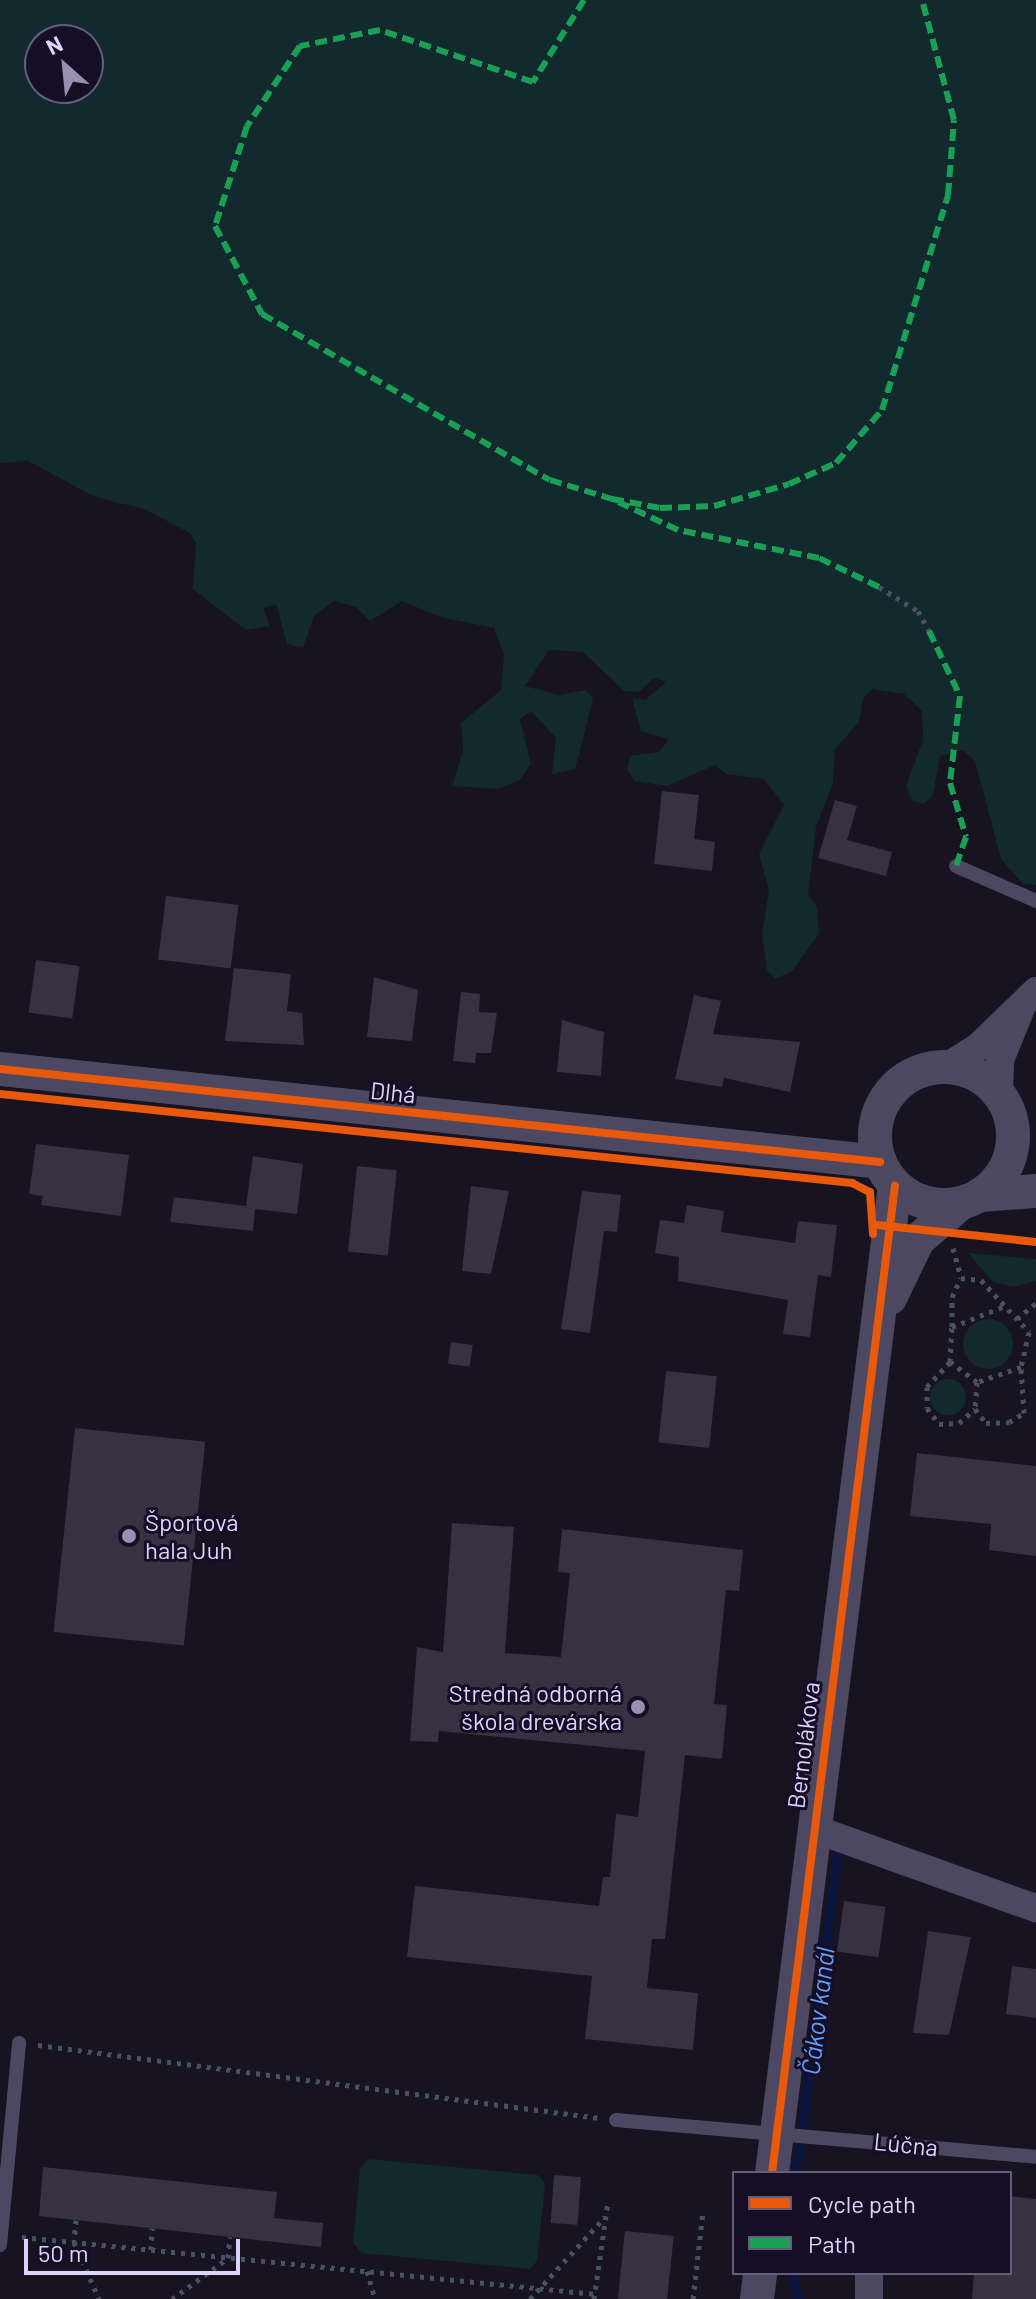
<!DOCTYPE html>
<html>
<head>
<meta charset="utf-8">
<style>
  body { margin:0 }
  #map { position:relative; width:1036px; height:2299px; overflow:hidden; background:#171320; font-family:Barlow,sans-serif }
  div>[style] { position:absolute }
  .green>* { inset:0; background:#12292d }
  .round { border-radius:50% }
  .stream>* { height:9px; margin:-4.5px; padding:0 4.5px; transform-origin:4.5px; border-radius:4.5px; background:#0b1640 }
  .building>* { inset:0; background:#373142; transform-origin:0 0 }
  .path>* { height:5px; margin-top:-2.5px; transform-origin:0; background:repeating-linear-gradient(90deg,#485161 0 4px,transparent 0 10px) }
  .service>* { height:14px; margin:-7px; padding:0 7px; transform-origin:7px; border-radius:7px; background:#4d4861 }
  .minor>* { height:28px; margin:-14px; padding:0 14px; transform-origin:14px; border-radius:14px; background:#4d4861 }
  .tertiary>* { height:34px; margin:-17px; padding:0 17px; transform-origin:17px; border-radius:17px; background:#4d4861 }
  .tertiary>.ring { margin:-17px; padding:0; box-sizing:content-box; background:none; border:34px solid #4d4861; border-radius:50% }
  .quiet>* { height:6px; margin-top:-3px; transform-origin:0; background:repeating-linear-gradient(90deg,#1a9f57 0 12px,transparent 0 18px) }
  .cycleway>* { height:8px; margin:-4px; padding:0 4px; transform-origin:4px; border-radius:4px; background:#e8590c }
  .dots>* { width:22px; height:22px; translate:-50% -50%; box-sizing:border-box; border:4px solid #160e25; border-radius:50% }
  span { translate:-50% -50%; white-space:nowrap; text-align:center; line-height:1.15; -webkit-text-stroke:6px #160e25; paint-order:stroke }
  .street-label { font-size:24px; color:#ded2ff }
  .poi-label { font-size:24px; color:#ded2ff }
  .left { translate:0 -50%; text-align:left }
  .right { translate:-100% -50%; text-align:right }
  .water-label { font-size:26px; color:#609fff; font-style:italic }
  .legend { position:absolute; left:732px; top:2171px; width:280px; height:104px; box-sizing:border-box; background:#160e25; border:2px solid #665c7c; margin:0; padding:10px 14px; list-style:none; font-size:24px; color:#ded2ff }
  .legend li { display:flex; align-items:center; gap:16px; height:40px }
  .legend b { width:40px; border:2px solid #665c7c }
  .north { position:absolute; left:24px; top:24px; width:80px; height:80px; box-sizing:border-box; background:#160e25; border:2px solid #665c7c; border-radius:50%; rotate:333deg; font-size:22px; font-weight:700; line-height:32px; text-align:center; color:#ded2ff }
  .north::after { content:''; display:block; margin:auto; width:28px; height:36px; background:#988fb1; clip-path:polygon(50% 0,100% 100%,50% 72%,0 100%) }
  .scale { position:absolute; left:24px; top:2239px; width:216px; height:36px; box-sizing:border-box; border:4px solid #ded2ff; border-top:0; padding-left:10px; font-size:24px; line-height:28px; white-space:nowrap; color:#ded2ff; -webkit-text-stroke:6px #160e25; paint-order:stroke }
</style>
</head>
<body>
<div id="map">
  <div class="green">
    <i style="clip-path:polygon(evenodd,0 0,1036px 0,1036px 885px,1023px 884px,1001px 859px,975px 761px,963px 750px,940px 756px,933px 795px,924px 804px,912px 801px,906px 786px,923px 740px,922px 711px,904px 694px,872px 689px,863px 698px,859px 722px,835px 749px,833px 783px,816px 827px,808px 895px,817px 907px,819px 933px,792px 971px,775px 979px,767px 970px,762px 934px,769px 890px,759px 854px,784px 805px,764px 779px,726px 774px,715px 765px,667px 786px,635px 781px,627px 770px,630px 756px,659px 752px,669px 739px,641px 731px,632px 698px,645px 700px,666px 682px,654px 678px,639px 692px,624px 691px,583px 652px,549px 650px,525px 686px,559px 695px,586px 690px,593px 699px,575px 769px,552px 774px,556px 738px,531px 711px,520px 719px,531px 764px,520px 780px,498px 789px,452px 786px,463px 751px,461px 723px,501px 690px,504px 654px,494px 628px,440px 617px,402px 601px,370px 621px,356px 607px,334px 601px,314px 616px,303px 648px,287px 644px,276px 604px,263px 608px,270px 626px,246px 630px,193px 589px,196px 543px,190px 533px,144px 509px,95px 497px,28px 461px,0 463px,0 0,88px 40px,88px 88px,40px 88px,40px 40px,88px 40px)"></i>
    <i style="clip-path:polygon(968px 1253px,1036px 1259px,1036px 1281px,1013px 1287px,993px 1282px)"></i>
    <i class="round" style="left:963px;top:1319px;width:50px;height:50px"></i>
    <i class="round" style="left:930px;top:1379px;width:36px;height:36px"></i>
    <i style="clip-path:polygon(368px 2159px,538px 2175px,545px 2184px,537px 2261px,530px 2269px,362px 2253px,353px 2243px,360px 2168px)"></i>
  </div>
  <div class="stream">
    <i style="left:796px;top:2173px;width:326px;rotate:-82.6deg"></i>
    <i style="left:792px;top:2273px;width:27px;rotate:77deg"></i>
  </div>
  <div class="building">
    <i style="clip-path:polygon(662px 791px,699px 795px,694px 839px,715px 842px,712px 871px,654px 864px)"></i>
    <i style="clip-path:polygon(835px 800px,857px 806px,847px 840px,892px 852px,886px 876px,818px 858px)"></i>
    <i style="left:166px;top:896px;width:73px;height:64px;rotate:7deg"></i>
    <i style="left:36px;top:960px;width:44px;height:53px;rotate:8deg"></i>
    <i style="clip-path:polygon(234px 968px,291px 974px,287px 1011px,302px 1013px,304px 1045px,225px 1041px)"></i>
    <i style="clip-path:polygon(374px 977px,418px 990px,412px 1041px,367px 1037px)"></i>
    <i style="clip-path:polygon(461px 992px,480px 994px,479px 1012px,497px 1013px,491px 1053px,476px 1053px,475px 1063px,453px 1061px)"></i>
    <i style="clip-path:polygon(694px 995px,721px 1001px,713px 1034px,800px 1042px,790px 1092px,724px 1078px,722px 1087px,675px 1079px)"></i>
    <i style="clip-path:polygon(562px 1020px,604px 1032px,601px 1076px,557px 1072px)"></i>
    <i style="clip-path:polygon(36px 1144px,129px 1155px,121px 1216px,41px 1205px,43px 1196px,29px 1194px)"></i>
    <i style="clip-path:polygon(253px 1156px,303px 1164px,297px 1214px,255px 1209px,253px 1231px,170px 1222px,174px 1197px,246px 1206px)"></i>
    <i style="left:357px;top:1166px;width:40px;height:86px;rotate:6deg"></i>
    <i style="clip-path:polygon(471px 1186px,509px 1191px,491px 1274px,462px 1271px)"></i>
    <i style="clip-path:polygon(582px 1191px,621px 1195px,617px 1232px,604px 1231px,590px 1333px,561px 1329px)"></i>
    <i style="clip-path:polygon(687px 1205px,724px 1211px,721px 1232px,795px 1243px,798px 1221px,837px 1225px,831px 1277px,818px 1275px,810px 1337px,783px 1334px,788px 1300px,678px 1281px,679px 1257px,655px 1253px,660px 1220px,684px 1223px)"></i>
    <i style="left:451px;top:1342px;width:22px;height:22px;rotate:8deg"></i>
    <i style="left:666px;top:1371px;width:51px;height:72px;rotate:6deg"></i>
    <i style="left:75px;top:1428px;width:131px;height:205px;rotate:6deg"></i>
    <i style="clip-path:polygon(917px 1453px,1036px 1466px,1036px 1556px,989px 1550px,991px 1524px,910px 1516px)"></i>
    <i style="clip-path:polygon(452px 1523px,514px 1527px,505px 1653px,561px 1657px,570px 1573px,558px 1572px,562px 1529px,743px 1550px,739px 1591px,726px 1590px,714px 1704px,727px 1705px,722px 1759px,685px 1755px,665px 1939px,652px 1939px,647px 1988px,698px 1993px,693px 2050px,585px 2039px,592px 1976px,407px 1957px,415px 1886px,599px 1906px,603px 1877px,610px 1877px,616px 1814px,638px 1817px,645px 1751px,439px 1731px,438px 1742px,410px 1741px,417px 1647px,443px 1652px)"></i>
    <i style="left:844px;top:1901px;width:42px;height:51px;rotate:8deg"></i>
    <i style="clip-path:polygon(928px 1931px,971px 1937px,949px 2035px,913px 2033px)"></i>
    <i style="clip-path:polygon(1012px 1966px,1036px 1969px,1036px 2018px,1006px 2014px)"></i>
    <i style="clip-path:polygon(43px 2167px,277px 2192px,274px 2218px,323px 2223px,321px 2247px,39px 2216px)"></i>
    <i style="left:554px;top:2175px;width:27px;height:48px;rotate:4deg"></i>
    <i style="clip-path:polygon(1010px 2196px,1036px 2199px,1036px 2299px,972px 2299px,974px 2273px,1010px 2273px)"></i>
    <i style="left:625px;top:2231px;width:49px;height:68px;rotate:6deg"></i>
  </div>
  <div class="path">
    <i style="left:879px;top:587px;width:46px;rotate:31.6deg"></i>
    <i style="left:918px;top:611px;width:23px;rotate:61deg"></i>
    <i style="left:953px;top:1248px;width:31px;rotate:75deg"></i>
    <i style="left:1017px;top:1319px;width:25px;rotate:-40deg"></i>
    <i style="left:952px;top:1327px;width:30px;rotate:-90deg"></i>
    <i style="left:952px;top:1297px;width:21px;rotate:-65deg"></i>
    <i style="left:961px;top:1278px;width:20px;rotate:6deg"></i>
    <i style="left:981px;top:1280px;width:71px;rotate:47.3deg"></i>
    <i style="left:1029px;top:1332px;width:36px;rotate:103deg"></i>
    <i style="left:1021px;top:1367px;width:46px;rotate:161.2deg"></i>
    <i style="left:977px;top:1382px;width:34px;rotate:-143deg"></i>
    <i style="left:950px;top:1362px;width:35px;rotate:-87deg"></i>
    <i style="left:952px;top:1327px;width:57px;rotate:-21.6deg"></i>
    <i style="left:950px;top:1362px;width:34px;rotate:133deg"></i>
    <i style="left:927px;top:1387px;width:21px;rotate:90deg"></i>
    <i style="left:927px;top:1408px;width:20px;rotate:53deg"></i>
    <i style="left:939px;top:1424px;width:20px;rotate:-3deg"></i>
    <i style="left:959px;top:1423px;width:21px;rotate:-41deg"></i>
    <i style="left:977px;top:1382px;width:27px;rotate:94deg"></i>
    <i style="left:975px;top:1409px;width:18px;rotate:52deg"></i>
    <i style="left:986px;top:1423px;width:23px;rotate:-2deg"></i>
    <i style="left:1009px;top:1422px;width:17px;rotate:-31deg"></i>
    <i style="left:1024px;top:1413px;width:46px;rotate:-93.7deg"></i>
    <i style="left:38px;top:2045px;width:566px;rotate:7.41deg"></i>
    <i style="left:76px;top:2220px;width:22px;rotate:95deg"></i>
    <i style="left:74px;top:2242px;width:62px;rotate:66.3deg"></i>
    <i style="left:22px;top:2237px;width:576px;rotate:5.68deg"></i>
    <i style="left:151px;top:2250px;width:22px;rotate:-87deg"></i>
    <i style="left:367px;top:2271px;width:29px;rotate:74deg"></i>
    <i style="left:172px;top:2299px;width:69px;rotate:-36.2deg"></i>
    <i style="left:228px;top:2258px;width:21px;rotate:-85deg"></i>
    <i style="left:530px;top:2299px;width:111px;rotate:-47.6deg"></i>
    <i style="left:594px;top:2299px;width:98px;rotate:-81.8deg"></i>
    <i style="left:693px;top:2299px;width:89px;rotate:-83.5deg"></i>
  </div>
  <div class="service">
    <i style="left:956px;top:866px;width:87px;rotate:23.6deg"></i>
    <i style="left:616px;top:2120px;width:422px;rotate:5deg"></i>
    <i style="left:0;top:2245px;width:203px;rotate:-84.6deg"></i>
  </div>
  <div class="minor">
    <i style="left:946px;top:1067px;width:39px;rotate:-32deg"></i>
    <i style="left:979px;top:1046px;width:79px;rotate:-44deg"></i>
    <i style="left:999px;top:1094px;width:34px;rotate:-88deg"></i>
    <i style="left:1000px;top:1060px;width:53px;rotate:-67.8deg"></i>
    <i style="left:812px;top:1828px;width:238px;rotate:19.7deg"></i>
    <i style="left:869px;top:2273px;width:26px;rotate:90deg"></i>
  </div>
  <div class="tertiary">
    <i class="ring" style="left:875px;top:1067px;width:104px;height:104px"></i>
    <i style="left:0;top:1069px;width:885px;rotate:6.03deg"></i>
    <i style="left:980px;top:1195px;width:56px;rotate:-4.1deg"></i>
    <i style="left:890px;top:1298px;width:64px;rotate:-64.2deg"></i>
    <i style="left:918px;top:1240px;width:55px;rotate:-40.6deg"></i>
    <i style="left:772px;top:2173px;width:995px;rotate:-82.9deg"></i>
    <i style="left:757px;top:2299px;width:26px;rotate:-83deg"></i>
  </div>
  <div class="quiet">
    <i style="left:584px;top:0;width:97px;rotate:121.9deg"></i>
    <i style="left:533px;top:82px;width:162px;rotate:-161.2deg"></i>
    <i style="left:380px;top:30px;width:82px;rotate:168.7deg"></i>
    <i style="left:300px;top:46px;width:96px;rotate:123.5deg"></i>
    <i style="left:247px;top:126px;width:105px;rotate:107.7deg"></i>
    <i style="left:215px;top:226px;width:100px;rotate:61.9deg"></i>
    <i style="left:262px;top:314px;width:332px;rotate:30deg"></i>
    <i style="left:550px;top:480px;width:65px;rotate:17deg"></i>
    <i style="left:879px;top:587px;width:67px;rotate:-154.2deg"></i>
    <i style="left:819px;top:558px;width:144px;rotate:-168.8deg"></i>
    <i style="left:678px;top:530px;width:73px;rotate:-154.8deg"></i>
    <i style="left:612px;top:499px;width:49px;rotate:10.6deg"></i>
    <i style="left:660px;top:508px;width:54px;rotate:-2.1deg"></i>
    <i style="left:714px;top:506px;width:78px;rotate:-16.3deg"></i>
    <i style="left:789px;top:484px;width:51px;rotate:-24.1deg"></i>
    <i style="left:836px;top:463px;width:70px;rotate:-49deg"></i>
    <i style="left:882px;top:410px;width:225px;rotate:-72.9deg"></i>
    <i style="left:948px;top:195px;width:75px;rotate:-85.4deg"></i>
    <i style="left:954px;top:120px;width:124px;rotate:-104.9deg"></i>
    <i style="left:929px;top:631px;width:72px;rotate:64.5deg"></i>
    <i style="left:960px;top:696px;width:88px;rotate:96.6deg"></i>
    <i style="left:950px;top:783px;width:56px;rotate:73.5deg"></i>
    <i style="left:966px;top:837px;width:31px;rotate:109deg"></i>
  </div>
  <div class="cycleway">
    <i style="left:0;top:1069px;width:885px;rotate:6.03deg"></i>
    <i style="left:0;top:1094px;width:857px;rotate:5.96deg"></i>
    <i style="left:852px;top:1183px;width:20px;rotate:27deg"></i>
    <i style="left:870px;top:1192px;width:42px;rotate:85.9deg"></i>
    <i style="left:877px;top:1225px;width:160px;rotate:6.1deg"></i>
    <i style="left:772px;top:2173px;width:995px;rotate:-82.9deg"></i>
  </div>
  <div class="dots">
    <i style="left:129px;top:1536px;background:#988fb1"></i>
    <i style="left:638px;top:1707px;background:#988fb1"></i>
  </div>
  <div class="street-label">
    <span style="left:393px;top:1092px;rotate:6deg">Dlhá</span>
    <span style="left:803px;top:1745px;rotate:-83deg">Bernolákova</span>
    <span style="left:906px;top:2144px;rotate:6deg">Lúčna</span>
  </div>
  <div class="poi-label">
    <span class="left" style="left:145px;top:1536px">Športová<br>hala Juh</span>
    <span class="right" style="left:622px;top:1707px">Stredná odborná<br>škola drevárska</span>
  </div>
  <div class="water-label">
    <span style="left:817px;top:2011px;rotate:-83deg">Čákov kanál</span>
  </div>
  <ul class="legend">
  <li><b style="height:10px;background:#e8590c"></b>Cycle path</li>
  <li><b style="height:10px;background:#1a9f57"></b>Path</li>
  </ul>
  <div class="north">N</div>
  <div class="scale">50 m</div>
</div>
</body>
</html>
